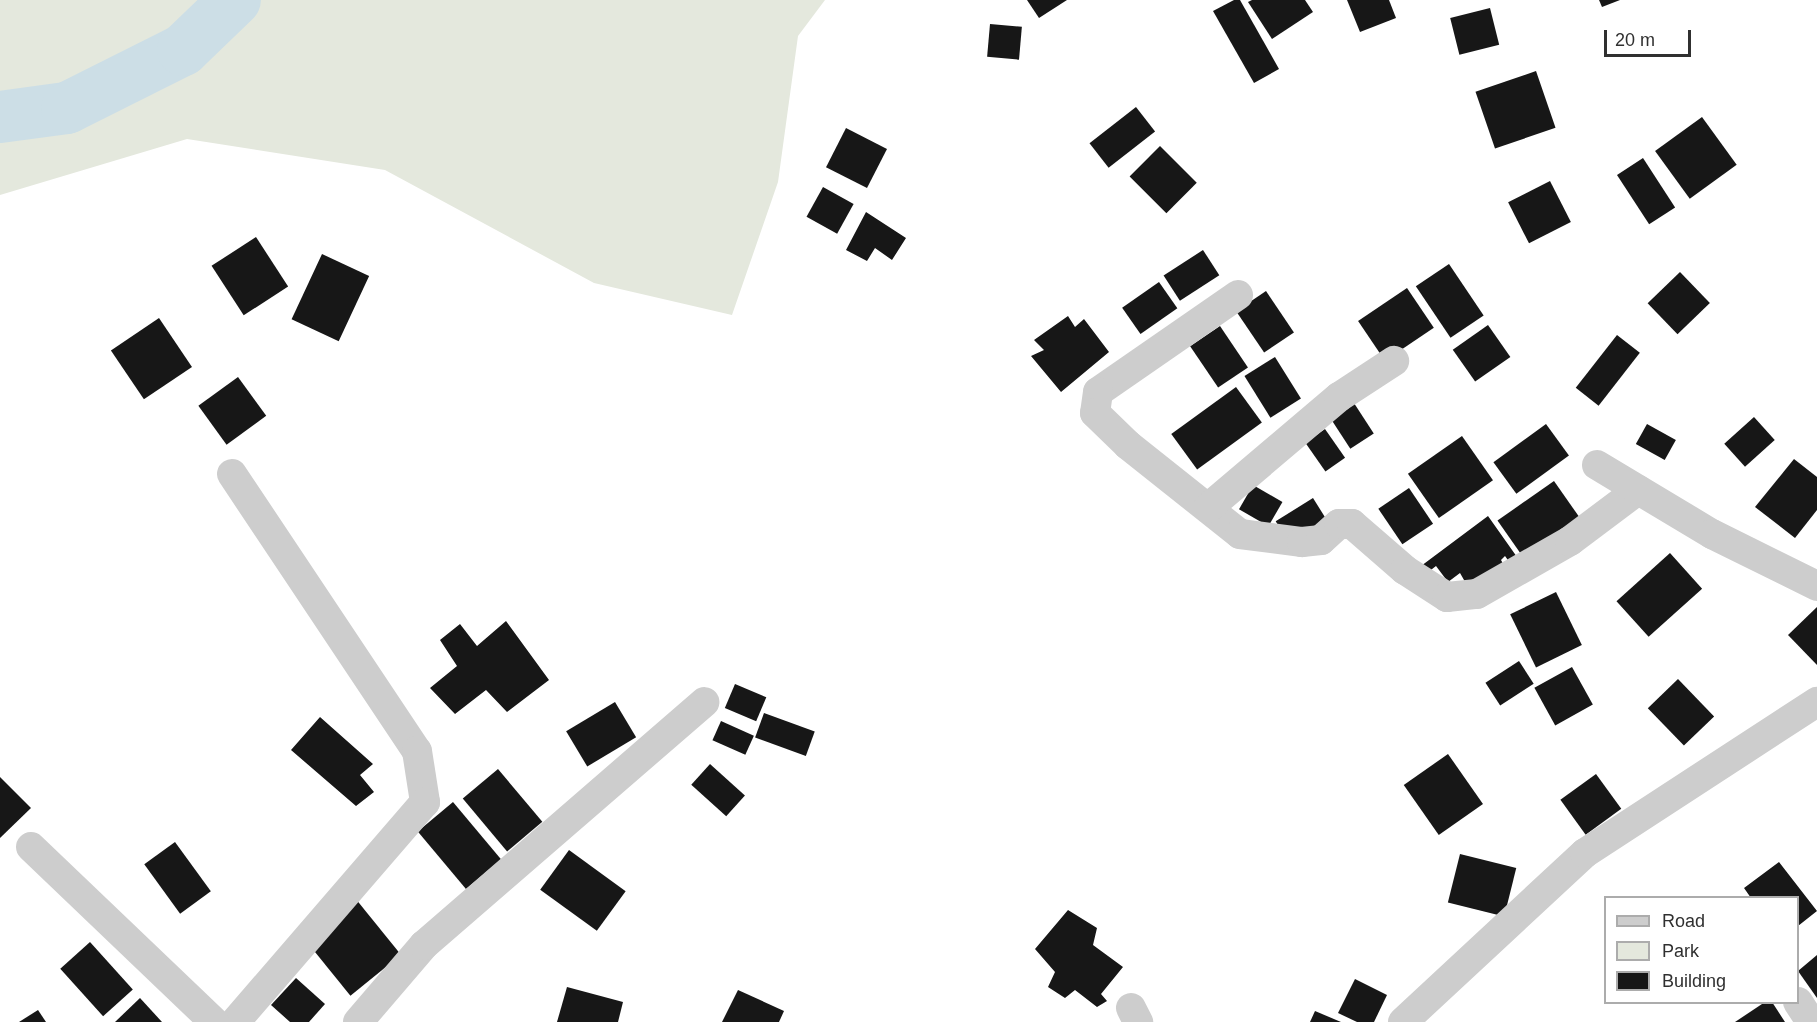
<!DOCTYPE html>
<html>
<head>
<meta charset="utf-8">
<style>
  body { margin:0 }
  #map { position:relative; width:1817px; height:1022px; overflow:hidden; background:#fff; font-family:Arial,sans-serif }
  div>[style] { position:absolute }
  .green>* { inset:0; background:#e4e8dd }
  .river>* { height:52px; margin:-26px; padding:0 26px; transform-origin:26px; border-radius:26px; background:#ccdee6 }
  .building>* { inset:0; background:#171717; transform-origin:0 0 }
  .minor>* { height:30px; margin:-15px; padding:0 15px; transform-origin:15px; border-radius:15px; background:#cdcdcd }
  span { translate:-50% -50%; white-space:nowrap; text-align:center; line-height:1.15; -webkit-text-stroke:6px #fff; paint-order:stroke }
  .legend { position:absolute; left:1604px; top:896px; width:195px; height:108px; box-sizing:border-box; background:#fff; border:2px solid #acacac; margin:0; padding:8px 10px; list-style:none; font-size:18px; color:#303030 }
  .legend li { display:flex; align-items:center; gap:12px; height:30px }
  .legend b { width:30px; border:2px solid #acacac }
  .scale { position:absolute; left:1604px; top:30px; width:87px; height:27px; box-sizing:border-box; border:3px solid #303030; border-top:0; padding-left:8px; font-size:18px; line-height:21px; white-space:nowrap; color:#303030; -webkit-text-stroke:4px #fff; paint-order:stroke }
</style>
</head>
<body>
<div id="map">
  <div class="green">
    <i style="clip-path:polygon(0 0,825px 0,798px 36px,778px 182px,732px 315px,594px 283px,385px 170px,187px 139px,0 195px)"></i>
  </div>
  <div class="river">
    <i style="left:0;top:117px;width:68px;rotate:-7.7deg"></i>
    <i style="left:67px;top:108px;width:130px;rotate:-26.6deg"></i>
    <i style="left:183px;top:50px;width:72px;rotate:-43.9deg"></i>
  </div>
  <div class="building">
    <i style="clip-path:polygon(1027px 0,1067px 0,1039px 18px)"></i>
    <i style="clip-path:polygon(1234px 0,1240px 0,1279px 69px,1254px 83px,1213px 11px)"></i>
    <i style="clip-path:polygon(1252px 0,1305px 0,1313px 12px,1272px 39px,1248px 2px)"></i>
    <i style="clip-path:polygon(1347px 0,1389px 0,1396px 18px,1360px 32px)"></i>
    <i style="clip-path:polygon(1599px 0,1620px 0,1602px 7px)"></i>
    <i style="left:1490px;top:8px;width:38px;height:41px;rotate:76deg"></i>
    <i style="left:990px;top:24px;width:32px;height:33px;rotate:5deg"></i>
    <i style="left:1536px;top:71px;width:60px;height:64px;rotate:71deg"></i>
    <i style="left:1136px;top:107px;width:31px;height:59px;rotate:52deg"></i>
    <i style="left:1702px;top:117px;width:59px;height:58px;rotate:54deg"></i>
    <i style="left:846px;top:128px;width:46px;height:44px;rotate:27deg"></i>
    <i style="left:1160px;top:146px;width:52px;height:43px;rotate:45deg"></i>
    <i style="left:1643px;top:158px;width:59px;height:31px;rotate:57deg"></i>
    <i style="left:1550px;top:181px;width:46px;height:47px;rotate:63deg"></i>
    <i style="left:823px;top:187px;width:35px;height:34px;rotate:29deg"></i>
    <i style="clip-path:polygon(866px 212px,906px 238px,892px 260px,875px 248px,867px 261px,846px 250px)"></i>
    <i style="left:256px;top:237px;width:59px;height:53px;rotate:57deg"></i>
    <i style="left:1203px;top:250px;width:30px;height:47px;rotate:57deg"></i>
    <i style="left:322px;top:254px;width:52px;height:72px;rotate:25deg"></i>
    <i style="left:1449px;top:264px;width:62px;height:40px;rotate:56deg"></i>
    <i style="left:1680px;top:272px;width:43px;height:45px;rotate:46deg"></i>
    <i style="left:1159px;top:282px;width:32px;height:45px;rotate:55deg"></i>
    <i style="left:1407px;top:288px;width:48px;height:59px;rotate:56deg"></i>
    <i style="left:1266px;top:291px;width:50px;height:36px;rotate:56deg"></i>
    <i style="clip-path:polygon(1068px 316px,1075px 327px,1084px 319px,1109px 352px,1061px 392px,1031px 356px,1044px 350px,1034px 340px)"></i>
    <i style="left:159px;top:318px;width:59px;height:58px;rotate:56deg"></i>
    <i style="left:1488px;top:325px;width:39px;height:43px;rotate:55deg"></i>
    <i style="left:1220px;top:326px;width:50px;height:36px;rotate:56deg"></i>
    <i style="left:1617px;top:335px;width:29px;height:67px;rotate:38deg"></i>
    <i style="left:1275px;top:357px;width:49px;height:36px;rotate:58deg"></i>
    <i style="left:238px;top:377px;width:48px;height:49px;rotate:54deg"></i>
    <i style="left:1236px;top:387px;width:44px;height:80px;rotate:54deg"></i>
    <i style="left:1352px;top:400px;width:40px;height:28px;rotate:57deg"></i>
    <i style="left:1754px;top:417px;width:31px;height:40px;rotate:48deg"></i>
    <i style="left:1546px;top:424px;width:39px;height:65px;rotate:54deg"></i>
    <i style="left:1647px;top:424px;width:33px;height:23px;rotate:29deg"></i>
    <i style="left:1325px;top:429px;width:35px;height:24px;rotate:55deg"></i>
    <i style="left:1462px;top:436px;width:54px;height:66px;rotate:55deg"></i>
    <i style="clip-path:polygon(1794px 459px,1817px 477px,1817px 510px,1795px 538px,1755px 507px)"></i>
    <i style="left:1554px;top:481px;width:52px;height:69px;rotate:55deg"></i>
    <i style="left:1253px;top:485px;width:34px;height:28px;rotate:30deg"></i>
    <i style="left:1409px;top:488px;width:43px;height:37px;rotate:56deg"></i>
    <i style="left:1313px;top:498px;width:25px;height:44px;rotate:58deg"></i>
    <i style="clip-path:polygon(1488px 516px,1517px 557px,1510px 563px,1505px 556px,1501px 560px,1507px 571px,1468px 587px,1460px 573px,1448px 582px,1436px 566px,1427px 573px,1421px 566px)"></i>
    <i style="left:1670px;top:553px;width:48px;height:72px;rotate:48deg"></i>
    <i style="left:1556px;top:592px;width:59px;height:51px;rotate:64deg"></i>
    <i style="clip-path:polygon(1817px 607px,1817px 665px,1788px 635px)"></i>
    <i style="clip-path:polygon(506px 621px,549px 680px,507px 712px,486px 690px,455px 714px,430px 688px,457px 666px,440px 640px,460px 624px,477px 646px)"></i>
    <i style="left:1519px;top:661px;width:27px;height:40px;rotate:57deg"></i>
    <i style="left:1572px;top:667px;width:43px;height:43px;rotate:61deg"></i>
    <i style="left:1678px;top:679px;width:52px;height:42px;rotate:46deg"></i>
    <i style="left:735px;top:684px;width:34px;height:26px;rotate:23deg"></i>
    <i style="left:615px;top:702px;width:41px;height:57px;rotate:59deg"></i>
    <i style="left:764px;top:713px;width:54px;height:26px;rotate:20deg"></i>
    <i style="clip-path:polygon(320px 717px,373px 764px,360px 775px,374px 792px,356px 806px,291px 750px)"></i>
    <i style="left:721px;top:721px;width:36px;height:21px;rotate:24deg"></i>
    <i style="left:1448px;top:754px;width:61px;height:54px;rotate:55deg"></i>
    <i style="left:710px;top:764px;width:47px;height:28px;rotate:42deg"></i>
    <i style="left:498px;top:769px;width:69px;height:46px;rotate:50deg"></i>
    <i style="left:1596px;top:774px;width:43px;height:44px;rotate:54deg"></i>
    <i style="clip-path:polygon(0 777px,31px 808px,0 838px)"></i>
    <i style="left:453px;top:802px;width:75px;height:46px;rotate:50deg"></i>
    <i style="left:175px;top:842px;width:61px;height:38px;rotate:54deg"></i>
    <i style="left:569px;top:850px;width:70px;height:49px;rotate:36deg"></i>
    <i style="left:1460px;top:854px;width:58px;height:50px;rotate:14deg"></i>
    <i style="clip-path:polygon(1779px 862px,1817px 911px,1798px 926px,1798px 898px,1751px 898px,1744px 888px)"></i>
    <i style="left:355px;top:898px;width:73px;height:65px;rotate:51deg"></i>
    <i style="clip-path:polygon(1068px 910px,1097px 928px,1093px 945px,1123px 967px,1101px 994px,1107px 1001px,1097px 1007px,1075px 990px,1065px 998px,1048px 987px,1055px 972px,1035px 949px)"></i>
    <i style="left:90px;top:942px;width:64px;height:40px;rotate:48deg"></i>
    <i style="clip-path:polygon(1817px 955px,1817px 998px,1798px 971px)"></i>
    <i style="clip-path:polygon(296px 978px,325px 1004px,309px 1022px,290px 1022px,271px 1005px)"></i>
    <i style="clip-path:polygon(1355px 979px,1387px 995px,1374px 1022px,1357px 1022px,1338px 1013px)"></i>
    <i style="clip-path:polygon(567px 987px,623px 1002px,618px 1022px,557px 1022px)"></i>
    <i style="clip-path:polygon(738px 990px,784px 1011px,779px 1022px,722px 1022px)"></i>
    <i style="clip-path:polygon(140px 998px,162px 1022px,115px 1022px)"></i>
    <i style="clip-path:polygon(1765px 1002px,1772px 1002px,1785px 1022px,1735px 1022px)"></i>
    <i style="clip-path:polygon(38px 1010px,46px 1022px,19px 1022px)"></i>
    <i style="clip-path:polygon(1315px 1011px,1341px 1022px,1310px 1022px)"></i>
  </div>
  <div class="minor">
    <i style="left:1238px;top:295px;width:170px;rotate:145.3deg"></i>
    <i style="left:1098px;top:392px;width:21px;rotate:98deg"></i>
    <i style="left:1095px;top:413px;width:46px;rotate:44.1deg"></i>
    <i style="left:1128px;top:445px;width:143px;rotate:38.5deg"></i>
    <i style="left:1240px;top:534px;width:63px;rotate:7.4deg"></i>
    <i style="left:1302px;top:542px;width:19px;rotate:-6deg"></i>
    <i style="left:1321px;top:540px;width:24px;rotate:-42deg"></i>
    <i style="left:1339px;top:524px;width:13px"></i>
    <i style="left:1352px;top:524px;width:70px;rotate:41deg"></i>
    <i style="left:1405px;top:570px;width:50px;rotate:32.7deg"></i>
    <i style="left:1447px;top:597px;width:30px;rotate:-6deg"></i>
    <i style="left:1477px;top:594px;width:107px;rotate:-29.7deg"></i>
    <i style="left:1570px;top:541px;width:85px;rotate:-36.9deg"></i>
    <i style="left:1597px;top:465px;width:134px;rotate:31deg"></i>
    <i style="left:1712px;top:534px;width:117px;rotate:26.3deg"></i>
    <i style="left:232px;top:474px;width:333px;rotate:56.3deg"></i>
    <i style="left:417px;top:751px;width:52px;rotate:81.1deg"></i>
    <i style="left:425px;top:802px;width:291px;rotate:130.8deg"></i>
    <i style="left:1208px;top:508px;width:172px;rotate:-40.3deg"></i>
    <i style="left:1339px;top:397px;width:66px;rotate:-33.2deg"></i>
    <i style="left:31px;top:847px;width:253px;rotate:43.7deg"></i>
    <i style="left:1798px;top:1002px;width:24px;rotate:57deg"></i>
    <i style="left:1131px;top:1008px;width:16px;rotate:63deg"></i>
    <i style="left:358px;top:1022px;width:101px;rotate:-49.4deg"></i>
    <i style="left:424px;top:945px;width:371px;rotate:-40.9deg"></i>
    <i style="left:1403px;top:1022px;width:248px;rotate:-42.9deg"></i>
    <i style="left:1585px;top:853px;width:277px;rotate:-33.1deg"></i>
  </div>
  <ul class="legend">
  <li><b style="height:8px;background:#cdcdcd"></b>Road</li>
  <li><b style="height:16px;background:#e4e8dd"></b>Park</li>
  <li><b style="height:16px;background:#171717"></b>Building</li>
  </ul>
  <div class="scale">20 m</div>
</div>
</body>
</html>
